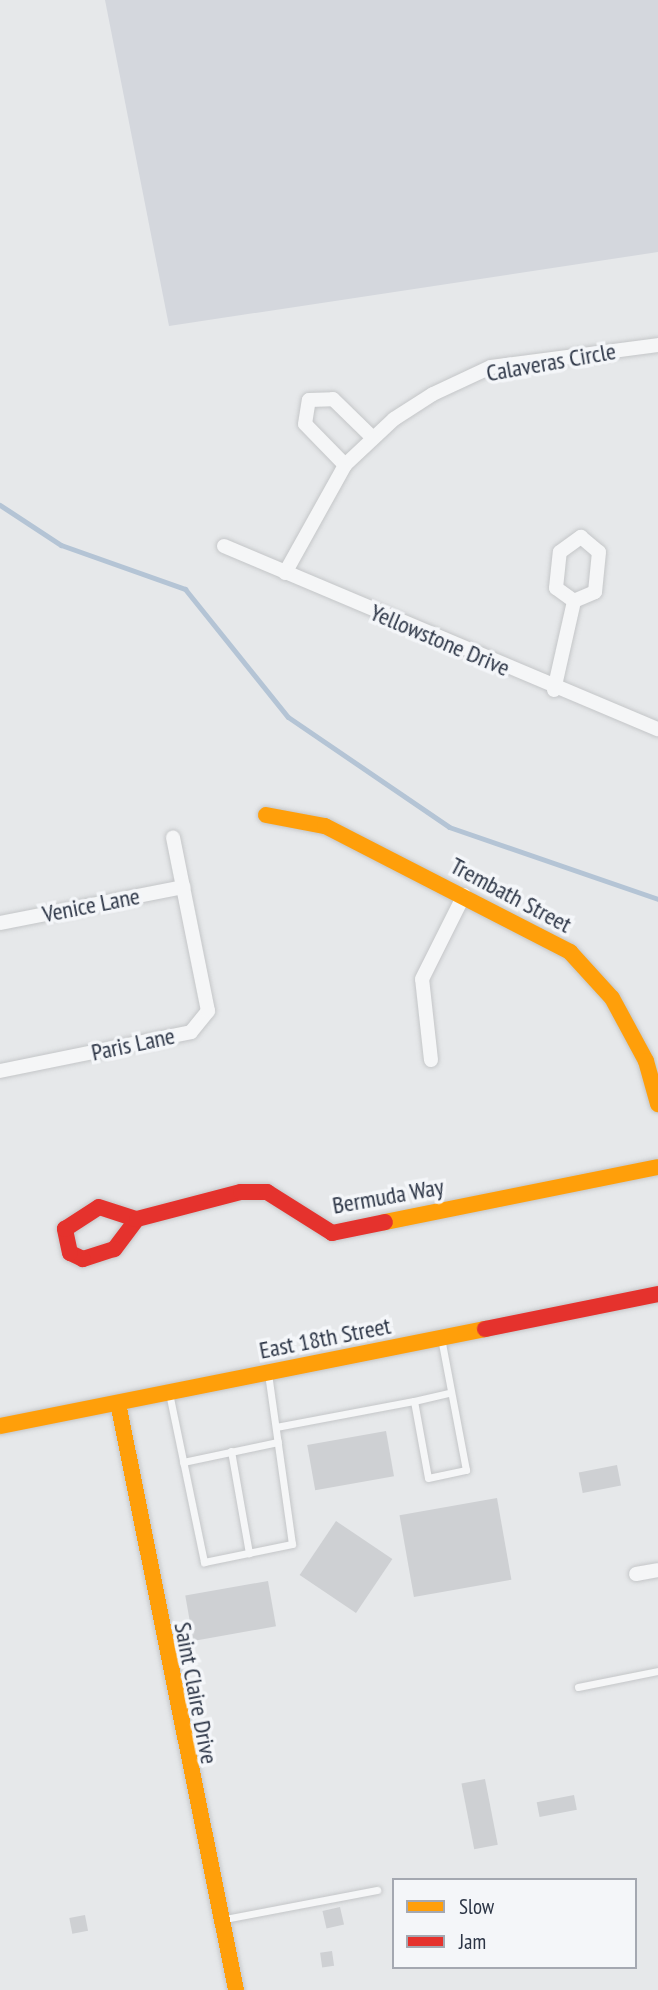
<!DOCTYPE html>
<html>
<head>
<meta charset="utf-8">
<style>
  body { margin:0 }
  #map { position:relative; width:658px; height:1990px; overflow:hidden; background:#e6e8ea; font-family:"PT Sans Narrow",sans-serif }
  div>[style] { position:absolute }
  .built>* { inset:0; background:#d4d7dd }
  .stream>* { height:5px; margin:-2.5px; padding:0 2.5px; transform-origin:2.5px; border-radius:2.5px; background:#b4c4d5 }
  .building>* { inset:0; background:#ced0d3; transform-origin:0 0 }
  .roads { filter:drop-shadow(0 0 2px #c4c6c8) drop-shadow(0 0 2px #c4c6c8) }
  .lane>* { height:7px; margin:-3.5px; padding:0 3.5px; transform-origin:3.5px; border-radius:3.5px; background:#f5f6f7 }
  .street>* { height:14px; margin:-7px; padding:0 7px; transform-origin:7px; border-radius:7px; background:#f5f6f7 }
  .slow>* { height:16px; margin:-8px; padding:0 8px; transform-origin:8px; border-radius:8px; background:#ff9f0a }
  .jam>* { height:16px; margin:-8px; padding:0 8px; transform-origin:8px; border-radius:8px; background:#e5322d }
  span { translate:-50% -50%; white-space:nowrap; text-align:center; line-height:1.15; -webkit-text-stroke:7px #f4f6f9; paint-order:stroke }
  .street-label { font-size:24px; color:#2b3445 }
  .legend { position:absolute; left:392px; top:1878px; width:245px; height:91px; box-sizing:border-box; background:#f4f6f9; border:2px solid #a4a8b1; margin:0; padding:9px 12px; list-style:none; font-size:21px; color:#2b3445 }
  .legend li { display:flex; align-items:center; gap:14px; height:35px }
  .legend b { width:35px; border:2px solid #a4a8b1 }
</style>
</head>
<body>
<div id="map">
  <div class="built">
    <i style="clip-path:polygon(105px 0,658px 0,658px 252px,169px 326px)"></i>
  </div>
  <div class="stream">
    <i style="left:0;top:505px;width:73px;rotate:33.3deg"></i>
    <i style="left:61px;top:545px;width:132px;rotate:19.5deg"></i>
    <i style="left:185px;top:589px;width:164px;rotate:51.2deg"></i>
    <i style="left:288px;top:717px;width:195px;rotate:34.3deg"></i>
    <i style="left:449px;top:827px;width:221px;rotate:19deg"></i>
  </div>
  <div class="building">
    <i style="left:386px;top:1431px;width:46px;height:80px;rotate:80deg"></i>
    <i style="left:617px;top:1465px;width:21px;height:39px;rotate:79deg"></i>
    <i style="left:497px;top:1498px;width:83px;height:99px;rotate:80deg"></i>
    <i style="left:336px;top:1521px;width:68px;height:65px;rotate:34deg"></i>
    <i style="left:268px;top:1581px;width:46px;height:84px;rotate:80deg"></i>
    <i style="left:485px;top:1779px;width:67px;height:24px;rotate:79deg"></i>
    <i style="left:574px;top:1795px;width:15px;height:38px;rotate:79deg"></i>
    <i style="left:340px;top:1907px;width:18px;height:18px;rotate:77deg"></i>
    <i style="left:85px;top:1915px;width:16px;height:16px;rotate:79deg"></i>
    <i style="left:332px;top:1951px;width:15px;height:12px;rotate:82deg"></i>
  </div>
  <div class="roads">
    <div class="lane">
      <i style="left:169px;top:1393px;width:173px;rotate:78.3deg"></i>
      <i style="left:204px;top:1562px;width:90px;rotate:-11.6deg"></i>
      <i style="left:292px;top:1544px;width:173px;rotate:-98deg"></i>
      <i style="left:414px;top:1401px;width:37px;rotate:-13deg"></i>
      <i style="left:276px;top:1427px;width:140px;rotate:-10.7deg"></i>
      <i style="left:414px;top:1401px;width:78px;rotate:79.7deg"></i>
      <i style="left:428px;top:1478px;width:39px;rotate:-12deg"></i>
      <i style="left:466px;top:1470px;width:134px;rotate:-100.7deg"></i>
      <i style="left:231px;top:1451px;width:104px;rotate:80deg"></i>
      <i style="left:183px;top:1462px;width:97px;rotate:-11.9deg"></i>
      <i style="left:578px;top:1687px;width:82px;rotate:-11.3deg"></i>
      <i style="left:225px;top:1919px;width:155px;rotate:-10.8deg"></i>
    </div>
    <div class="street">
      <i style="left:345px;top:465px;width:57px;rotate:-134.3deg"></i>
      <i style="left:305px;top:424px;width:24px;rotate:-81deg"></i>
      <i style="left:309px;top:400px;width:24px;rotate:-2deg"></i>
      <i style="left:333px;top:399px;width:54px;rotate:44.3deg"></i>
      <i style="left:581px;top:537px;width:23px;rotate:40deg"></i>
      <i style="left:599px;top:552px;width:40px;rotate:95.7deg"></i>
      <i style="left:595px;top:592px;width:23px;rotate:157deg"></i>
      <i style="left:574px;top:601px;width:22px;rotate:-144deg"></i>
      <i style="left:556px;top:588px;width:36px;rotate:-84deg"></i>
      <i style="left:560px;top:552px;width:26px;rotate:-36deg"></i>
      <i style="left:224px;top:546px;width:471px;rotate:22.9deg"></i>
      <i style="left:285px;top:573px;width:124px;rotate:-60.9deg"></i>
      <i style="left:345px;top:465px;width:67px;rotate:-43.2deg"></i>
      <i style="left:394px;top:419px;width:46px;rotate:-32.7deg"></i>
      <i style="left:433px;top:394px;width:64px;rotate:-25deg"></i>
      <i style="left:491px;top:367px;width:168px;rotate:-7.5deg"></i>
      <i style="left:554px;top:690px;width:91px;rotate:-77.3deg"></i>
      <i style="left:0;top:923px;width:187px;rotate:-11.1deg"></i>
      <i style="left:431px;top:1060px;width:81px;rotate:-96.3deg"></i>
      <i style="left:422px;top:979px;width:94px;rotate:-63.4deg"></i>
      <i style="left:0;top:1071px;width:195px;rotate:-11.5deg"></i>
      <i style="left:191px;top:1032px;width:27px;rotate:-51deg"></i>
      <i style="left:208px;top:1011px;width:177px;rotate:-101.4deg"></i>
      <i style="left:636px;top:1574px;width:22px;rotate:-10deg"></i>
    </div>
    <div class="slow">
      <i style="left:266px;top:815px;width:60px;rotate:10.6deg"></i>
      <i style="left:325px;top:826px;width:276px;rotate:27.2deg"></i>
      <i style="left:570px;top:952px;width:62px;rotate:47.6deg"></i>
      <i style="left:612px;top:998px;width:72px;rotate:61.6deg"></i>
      <i style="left:646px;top:1061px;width:45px;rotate:74.4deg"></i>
      <i style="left:385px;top:1222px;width:278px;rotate:-11.4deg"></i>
      <i style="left:118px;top:1403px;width:599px;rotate:78.63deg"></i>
      <i style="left:0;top:1426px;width:495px;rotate:-11.3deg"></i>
    </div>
    <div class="jam">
      <i style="left:137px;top:1219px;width:38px;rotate:127deg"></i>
      <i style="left:114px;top:1249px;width:33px;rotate:162deg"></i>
      <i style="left:83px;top:1259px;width:14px;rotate:-155deg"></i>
      <i style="left:70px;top:1253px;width:25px;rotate:-102deg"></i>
      <i style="left:65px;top:1229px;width:40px;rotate:-32.9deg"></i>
      <i style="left:99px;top:1207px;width:40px;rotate:18deg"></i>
      <i style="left:137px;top:1219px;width:107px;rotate:-14.6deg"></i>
      <i style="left:241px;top:1192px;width:26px"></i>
      <i style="left:267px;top:1192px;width:77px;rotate:32.2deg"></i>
      <i style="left:332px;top:1233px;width:54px;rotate:-11.7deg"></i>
      <i style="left:485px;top:1329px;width:177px;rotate:-11.4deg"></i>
    </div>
  </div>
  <div class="street-label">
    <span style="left:551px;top:362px;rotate:-10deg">Calaveras Circle</span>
    <span style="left:440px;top:640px;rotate:23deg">Yellowstone Drive</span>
    <span style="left:511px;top:895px;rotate:28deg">Trembath Street</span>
    <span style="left:91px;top:905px;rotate:-11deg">Venice Lane</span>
    <span style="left:133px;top:1044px;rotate:-12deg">Paris Lane</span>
    <span style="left:388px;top:1196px;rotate:-10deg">Bermuda Way</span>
    <span style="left:325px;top:1338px;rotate:-11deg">East 18th Street</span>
    <span style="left:196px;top:1693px;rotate:79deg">Saint Claire Drive</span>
  </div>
  <ul class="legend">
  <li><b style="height:9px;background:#ff9f0a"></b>Slow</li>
  <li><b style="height:9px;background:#e5322d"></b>Jam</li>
  </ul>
</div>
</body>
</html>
